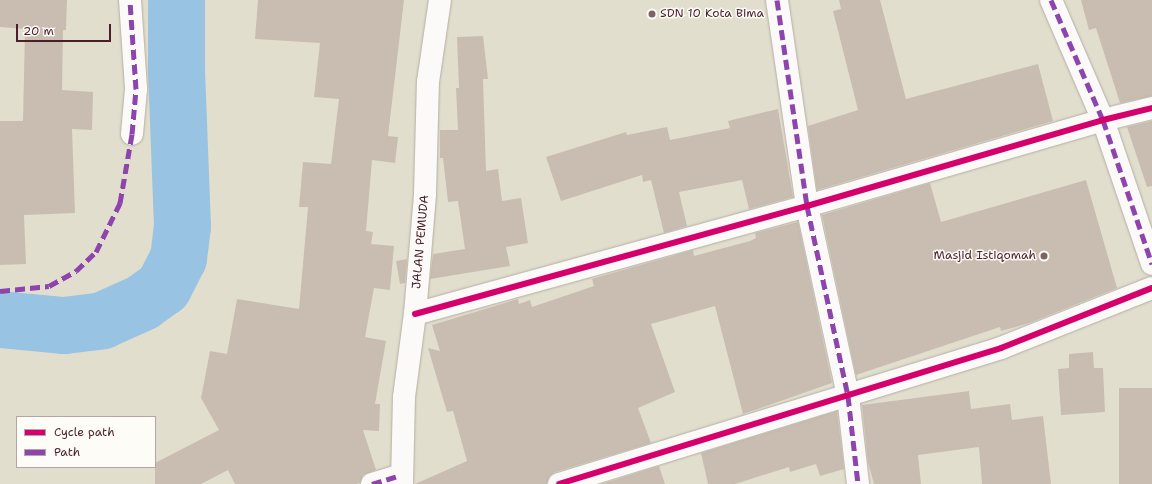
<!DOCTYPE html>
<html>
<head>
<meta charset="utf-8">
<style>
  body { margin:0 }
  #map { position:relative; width:1152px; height:484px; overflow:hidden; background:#e2decd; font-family:"Shantell Sans",sans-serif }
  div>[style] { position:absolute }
  .river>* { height:57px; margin:-28.5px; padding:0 28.5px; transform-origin:28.5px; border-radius:28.5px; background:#99c3e3 }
  .building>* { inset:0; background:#c9bdb1; transform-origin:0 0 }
  .roads { filter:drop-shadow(0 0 1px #b4aea4) drop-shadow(0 0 1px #b4aea4) }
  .minor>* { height:22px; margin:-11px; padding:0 11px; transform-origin:11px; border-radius:11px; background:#fbfaf8 }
  .tertiary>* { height:22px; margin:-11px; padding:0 11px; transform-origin:11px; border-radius:11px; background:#fbfaf8 }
  .quiet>* { height:5px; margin-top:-2.5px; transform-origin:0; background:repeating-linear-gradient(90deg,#8e44ad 0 10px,transparent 0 15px) }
  .cycleway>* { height:6px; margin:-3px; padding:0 3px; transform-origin:3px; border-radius:3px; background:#d6006c }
  .dots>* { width:11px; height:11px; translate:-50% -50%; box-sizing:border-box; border:2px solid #fdfcf7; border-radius:50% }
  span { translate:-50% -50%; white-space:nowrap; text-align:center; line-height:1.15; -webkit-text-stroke:3px #fdfcf7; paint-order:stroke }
  .poi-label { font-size:12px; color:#4a1f2b }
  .left { translate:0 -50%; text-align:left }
  .right { translate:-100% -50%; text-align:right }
  .street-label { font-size:12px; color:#4a1f2b }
  .legend { position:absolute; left:16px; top:416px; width:140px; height:52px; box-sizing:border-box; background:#fdfcf7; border:1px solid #b5a4a5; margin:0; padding:5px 7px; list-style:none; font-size:12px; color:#4a1f2b }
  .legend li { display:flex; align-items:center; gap:8px; height:20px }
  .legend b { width:20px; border:1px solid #b5a4a5 }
  .scale { position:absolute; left:16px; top:24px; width:95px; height:18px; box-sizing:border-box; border:2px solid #4a1f2b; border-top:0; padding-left:5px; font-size:12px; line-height:14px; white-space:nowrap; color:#4a1f2b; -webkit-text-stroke:3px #fdfcf7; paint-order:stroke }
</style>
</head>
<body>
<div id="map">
  <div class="river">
    <i style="left:0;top:319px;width:64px;rotate:5.4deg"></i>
    <i style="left:64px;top:325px;width:38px;rotate:-7deg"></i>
    <i style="left:102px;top:320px;width:44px;rotate:-24.2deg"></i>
    <i style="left:142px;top:302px;width:26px;rotate:-36deg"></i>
    <i style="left:163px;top:287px;width:33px;rotate:-63deg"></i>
    <i style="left:178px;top:258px;width:32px;rotate:-83deg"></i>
    <i style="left:182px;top:226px;width:156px;rotate:-92.2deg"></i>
    <i style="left:176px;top:70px;width:70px;rotate:-90deg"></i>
  </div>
  <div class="building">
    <i style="clip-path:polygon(0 0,67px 0,66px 30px,63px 30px,62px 90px,93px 92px,92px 130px,72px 129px,75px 213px,24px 215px,26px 264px,0 265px,0 121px,23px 121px,25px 29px,0 27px)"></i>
    <i style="clip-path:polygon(258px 0,404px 0,388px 136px,398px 137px,395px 163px,372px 160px,366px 231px,373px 232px,371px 244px,394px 246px,390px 290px,374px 288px,365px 337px,386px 341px,375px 404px,380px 404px,379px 431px,363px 430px,376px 470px,363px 475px,360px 483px,356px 484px,235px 484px,228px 470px,201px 484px,155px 484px,155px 463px,219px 430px,201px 398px,210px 351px,227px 354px,237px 299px,299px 309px,308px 207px,299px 207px,303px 162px,331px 164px,339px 99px,314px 97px,320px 43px,255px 39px)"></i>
    <i style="clip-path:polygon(839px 0,880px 0,906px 99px,1038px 64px,1053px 121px,817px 190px,808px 126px,858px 110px,833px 11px,841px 9px)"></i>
    <i style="clip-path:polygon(1081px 0,1152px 0,1152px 96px,1120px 103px,1096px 28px,1089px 30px)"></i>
    <i style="clip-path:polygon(483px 36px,488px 79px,483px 79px,486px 171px,498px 169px,502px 201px,521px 198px,528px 243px,506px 247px,510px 266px,430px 279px,433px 254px,465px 249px,458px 201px,448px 202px,443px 158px,440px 158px,440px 130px,458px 130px,456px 88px,459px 88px,457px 37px)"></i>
    <i style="clip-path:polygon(778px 109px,793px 197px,749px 209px,742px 180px,679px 192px,687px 226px,664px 233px,651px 180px,643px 182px,642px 175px,561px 201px,546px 157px,626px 132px,627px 135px,667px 127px,670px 140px,730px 128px,728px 121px)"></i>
    <i style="clip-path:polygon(1152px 121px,1152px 186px,1147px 187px,1127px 127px)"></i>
    <i style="clip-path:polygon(1086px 180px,1117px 288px,1029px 323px,1001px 331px,1000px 327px,856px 375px,822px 215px,930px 183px,941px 222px)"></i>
    <i style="clip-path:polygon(798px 222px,832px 383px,743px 414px,715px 306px,651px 324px,675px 392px,638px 408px,651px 443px,555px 472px,550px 476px,547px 484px,415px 484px,467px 461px,453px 411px,447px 412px,428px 348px,440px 351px,432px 325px,518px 299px,519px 304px,530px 300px,532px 307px,594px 286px,592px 279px,693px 250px,694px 256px,750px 241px,756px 238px,755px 233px)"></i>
    <i style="clip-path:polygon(407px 259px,405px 283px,400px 284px,396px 261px)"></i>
    <i style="clip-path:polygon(1093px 352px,1094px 368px,1103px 368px,1105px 412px,1061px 415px,1058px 369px,1069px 368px,1069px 354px)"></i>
    <i style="left:1152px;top:388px;width:96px;height:33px;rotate:90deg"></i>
    <i style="clip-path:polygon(969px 391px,971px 409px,1010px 404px,1012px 420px,1043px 416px,1051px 484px,982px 484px,979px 447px,918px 455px,921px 484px,874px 484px,868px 462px,862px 405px)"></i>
    <i style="clip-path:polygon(837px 411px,844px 469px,820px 476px,816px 464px,790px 472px,789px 467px,735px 484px,708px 484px,701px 453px)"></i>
    <i style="clip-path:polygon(659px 466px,665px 484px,602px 484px)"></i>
  </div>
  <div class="roads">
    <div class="minor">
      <i style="left:130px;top:0;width:89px;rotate:86.1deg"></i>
      <i style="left:136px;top:89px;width:45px;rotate:95.1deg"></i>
      <i style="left:777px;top:0;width:208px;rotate:81.7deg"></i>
      <i style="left:807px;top:206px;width:194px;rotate:77.8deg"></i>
      <i style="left:848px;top:396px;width:89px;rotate:83.5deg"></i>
      <i style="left:1051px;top:0;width:131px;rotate:66.6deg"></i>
      <i style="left:1103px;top:120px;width:152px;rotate:71.2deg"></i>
      <i style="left:415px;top:314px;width:407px;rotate:-15.4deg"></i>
      <i style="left:807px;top:206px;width:308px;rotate:-16.2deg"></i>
      <i style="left:1103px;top:120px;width:50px;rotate:-13.8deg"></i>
      <i style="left:372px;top:484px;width:30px;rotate:-17deg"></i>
      <i style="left:559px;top:484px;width:462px;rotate:-17.1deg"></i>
      <i style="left:1001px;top:348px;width:162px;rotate:-21.7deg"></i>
    </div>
    <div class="tertiary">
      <i style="left:402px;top:484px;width:87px;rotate:-88.7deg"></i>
      <i style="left:404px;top:397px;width:84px;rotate:-82.5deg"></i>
      <i style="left:415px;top:314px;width:120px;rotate:-85.2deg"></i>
      <i style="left:425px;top:194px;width:112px;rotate:-88.5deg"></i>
      <i style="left:428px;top:82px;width:83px;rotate:-81.7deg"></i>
    </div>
  </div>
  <div class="quiet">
    <i style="left:777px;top:0;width:208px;rotate:81.7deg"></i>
    <i style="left:807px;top:206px;width:194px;rotate:77.8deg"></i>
    <i style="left:848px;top:396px;width:89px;rotate:83.5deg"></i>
    <i style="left:1051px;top:0;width:131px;rotate:66.6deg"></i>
    <i style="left:1103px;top:120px;width:152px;rotate:71.2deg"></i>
    <i style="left:0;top:291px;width:49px;rotate:-5.8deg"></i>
    <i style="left:49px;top:286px;width:31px;rotate:-29deg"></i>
    <i style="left:76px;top:271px;width:28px;rotate:-44deg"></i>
    <i style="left:96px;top:252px;width:55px;rotate:-63.9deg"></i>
    <i style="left:120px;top:203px;width:70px;rotate:-80.1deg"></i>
    <i style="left:132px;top:134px;width:45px;rotate:-84.9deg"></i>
    <i style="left:136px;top:89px;width:89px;rotate:-93.9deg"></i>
    <i style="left:372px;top:484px;width:30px;rotate:-17deg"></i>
  </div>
  <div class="cycleway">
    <i style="left:415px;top:314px;width:407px;rotate:-15.4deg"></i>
    <i style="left:807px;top:206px;width:308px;rotate:-16.2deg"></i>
    <i style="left:1103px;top:120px;width:50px;rotate:-13.8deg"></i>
    <i style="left:559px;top:484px;width:462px;rotate:-17.1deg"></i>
    <i style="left:1001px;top:348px;width:162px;rotate:-21.7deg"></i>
  </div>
  <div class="dots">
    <i style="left:652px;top:14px;background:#7f6264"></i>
    <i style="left:1044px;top:256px;background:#7f6264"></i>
  </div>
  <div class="poi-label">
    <span class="left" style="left:660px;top:14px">SDN 10 Kota Bima</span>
    <span class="right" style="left:1036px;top:256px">Masjid Istiqomah</span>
  </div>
  <div class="street-label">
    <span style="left:421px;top:242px;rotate:-85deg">JALAN PEMUDA</span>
  </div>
  <ul class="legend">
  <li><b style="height:5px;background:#d6006c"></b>Cycle path</li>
  <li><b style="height:5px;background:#8e44ad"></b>Path</li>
  </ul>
  <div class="scale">20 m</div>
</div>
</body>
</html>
